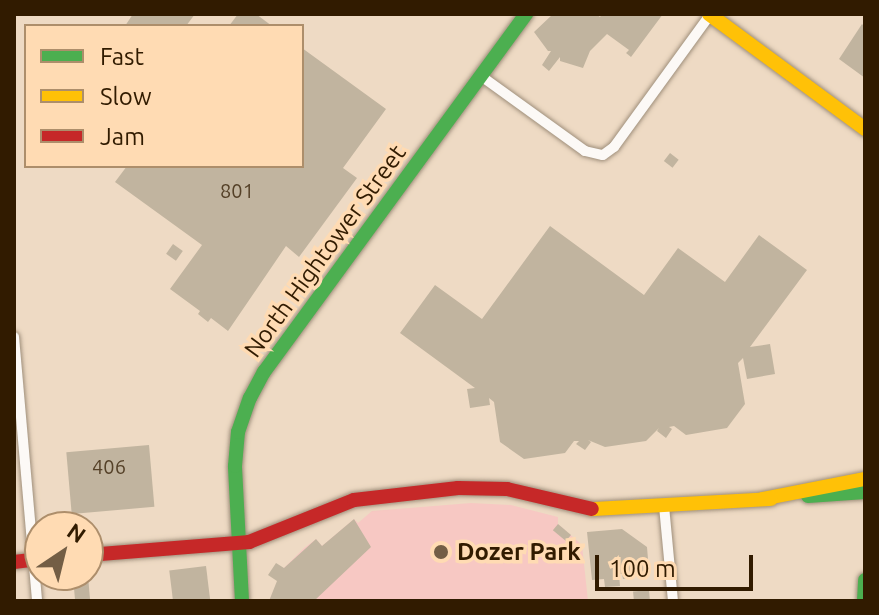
<!DOCTYPE html>
<html>
<head>
<meta charset="utf-8">
<style>
  body { margin:0 }
  #map { position:relative; width:879px; height:615px; overflow:hidden; background:#eedac4; font-family:Ubuntu,sans-serif }
  div>[style] { position:absolute }
  .green>* { inset:0; background:#f7c8c3 }
  .building>* { inset:0; background:#c1b49f; transform-origin:0 0 }
  .roads { filter:drop-shadow(0 0 2px #9f8f7b) drop-shadow(0 0 2px #9f8f7b) }
  .street>* { height:10px; margin:-5px; padding:0 5px; transform-origin:5px; border-radius:5px; background:#fcf9f6 }
  .fast>* { height:14px; margin:-7px; padding:0 7px; transform-origin:7px; border-radius:7px; background:#4caf50 }
  .slow>* { height:14px; margin:-7px; padding:0 7px; transform-origin:7px; border-radius:7px; background:#ffc107 }
  .jam>* { height:14px; margin:-7px; padding:0 7px; transform-origin:7px; border-radius:7px; background:#c62828 }
  .dots>* { width:22px; height:22px; translate:-50% -50%; box-sizing:border-box; border:4px solid #ffdbb3; border-radius:50% }
  span { translate:-50% -50%; white-space:nowrap; text-align:center; line-height:1.15; -webkit-text-stroke:7px #ffdbb3; paint-order:stroke }
  .number-label { font-size:20px; color:#554128 }
  .number-label span { -webkit-text-stroke-width:0 }
  .street-label { font-size:24px; color:#311b00 }
  .poi-label { font-size:24px; color:#311b00; font-weight:700 }
  .left { translate:0 -50%; text-align:left }
  .frame { position:absolute; inset:0; border:16px solid #311b00; pointer-events:none }
  .legend { position:absolute; left:24px; top:24px; width:280px; height:144px; box-sizing:border-box; background:#ffdbb3; border:2px solid #ad8e6b; margin:0; padding:10px 14px; list-style:none; font-size:24px; color:#311b00 }
  .legend li { display:flex; align-items:center; gap:16px; height:40px }
  .legend b { width:40px; border:2px solid #ad8e6b }
  .north { position:absolute; left:24px; top:511px; width:80px; height:80px; box-sizing:border-box; background:#ffdbb3; border:2px solid #ad8e6b; border-radius:50%; rotate:35deg; font-size:22px; font-weight:700; line-height:32px; text-align:center; color:#311b00 }
  .north::after { content:''; display:block; margin:auto; width:28px; height:36px; background:#735e45; clip-path:polygon(50% 0,100% 100%,50% 72%,0 100%) }
  .scale { position:absolute; left:595px; top:555px; width:158px; height:36px; box-sizing:border-box; border:4px solid #311b00; border-top:0; padding-left:10px; font-size:24px; line-height:28px; white-space:nowrap; color:#311b00; -webkit-text-stroke:6px #ffdbb3; paint-order:stroke }
</style>
</head>
<body>
<div id="map">
  <div class="green">
    <i style="clip-path:polygon(471px 503px,511px 505px,558px 517px,558px 524px,582px 545px,588px 601px,269px 601px,284px 568px,304px 548px,316px 539px,322px 546px,354px 519px,358px 523px,372px 511px)"></i>
  </div>
  <div class="building">
    <i style="clip-path:polygon(133px 14px,195px 14px,186px 26px,125px 26px)"></i>
    <i style="clip-path:polygon(238px 14px,256px 14px,272px 26px,229px 26px)"></i>
    <i style="clip-path:polygon(553px 14px,596px 14px,600px 17px,602px 14px,663px 14px,631px 57px,626px 53px,629px 50px,607px 34px,590px 51px,583px 68px,560px 61px,560px 57px,549px 71px,542px 65px,551px 51px,548px 51px,534px 32px)"></i>
    <i style="clip-path:polygon(862px 24px,865px 27px,865px 78px,839px 59px)"></i>
    <i style="clip-path:polygon(302px 48px,386px 109px,343px 168px,357px 178px,299px 257px,286px 246px,228px 331px,211px 318px,208px 322px,198px 314px,200px 311px,170px 289px,202px 245px,115px 182px,127px 166px,302px 166px)"></i>
    <i style="left:670px;top:153px;width:11px;height:10px;rotate:38deg"></i>
    <i style="clip-path:polygon(550px 226px,644px 295px,678px 248px,725px 282px,759px 235px,807px 270px,750px 347px,770px 344px,775px 374px,747px 379px,743px 358px,738px 363px,745px 404px,727px 428px,686px 435px,674px 426px,669px 427px,672px 429px,666px 438px,657px 431px,659px 428px,646px 441px,605px 447px,588px 440px,591px 442px,585px 450px,576px 444px,579px 441px,574px 441px,565px 453px,524px 459px,500px 442px,494px 402px,489px 398px,490px 405px,470px 408px,467px 389px,475px 388px,400px 333px,435px 285px,482px 319px)"></i>
    <i style="left:173px;top:244px;width:12px;height:12px;rotate:35deg"></i>
    <i style="left:149px;top:445px;width:62px;height:83px;rotate:85deg"></i>
    <i style="clip-path:polygon(354px 519px,371px 547px,314px 601px,269px 601px,277px 581px,268px 575px,276px 563px,284px 568px,316px 539px,322px 546px)"></i>
    <i style="left:558px;top:524px;width:17px;height:8px;rotate:40deg"></i>
    <i style="clip-path:polygon(622px 529px,647px 547px,649px 571px,632px 572px,630px 578px,623px 579px,622px 574px,619px 574px,620px 586px,605px 587px,604px 579px,592px 580px,587px 532px)"></i>
    <i style="left:206px;top:566px;width:35px;height:37px;rotate:83deg"></i>
    <i style="left:88px;top:576px;width:25px;height:15px;rotate:85deg"></i>
    <i style="left:649px;top:590px;width:11px;height:16px;rotate:85deg"></i>
  </div>
  <div class="roads">
    <div class="street">
      <i style="left:481px;top:76px;width:128px;rotate:35.8deg"></i>
      <i style="left:585px;top:151px;width:18px;rotate:13deg"></i>
      <i style="left:603px;top:155px;width:14px;rotate:-36deg"></i>
      <i style="left:614px;top:147px;width:163px;rotate:-54deg"></i>
      <i style="left:14px;top:337px;width:265px;rotate:85deg"></i>
      <i style="left:664px;top:506px;width:95px;rotate:84.6deg"></i>
    </div>
    <div class="fast">
      <i style="left:808px;top:496px;width:57px;rotate:-4deg"></i>
      <i style="left:242px;top:601px;width:135px;rotate:-93deg"></i>
      <i style="left:235px;top:466px;width:34px;rotate:-85deg"></i>
      <i style="left:238px;top:432px;width:36px;rotate:-71deg"></i>
      <i style="left:250px;top:398px;width:30px;rotate:-62deg"></i>
      <i style="left:264px;top:372px;width:444px;rotate:-53.8deg"></i>
      <i style="left:864px;top:601px;width:21px;rotate:-87deg"></i>
    </div>
    <div class="slow">
      <i style="left:709px;top:14px;width:194px;rotate:36.4deg"></i>
      <i style="left:762px;top:499px;width:105px;rotate:-11deg"></i>
      <i style="left:592px;top:509px;width:179px;rotate:-3.2deg"></i>
    </div>
    <div class="jam">
      <i style="left:88px;top:555px;width:162px;rotate:-4.6deg"></i>
      <i style="left:249px;top:542px;width:113px;rotate:-21.8deg"></i>
      <i style="left:354px;top:500px;width:105px;rotate:-6.6deg"></i>
      <i style="left:458px;top:488px;width:49px;rotate:1.2deg"></i>
      <i style="left:507px;top:489px;width:87px;rotate:13.2deg"></i>
      <i style="left:14px;top:562px;width:26px;rotate:-7deg"></i>
    </div>
  </div>
  <div class="dots">
    <i style="left:441px;top:552px;background:#735e45"></i>
  </div>
  <div class="number-label">
    <span style="left:237px;top:190px">801</span>
    <span style="left:109px;top:466px">406</span>
  </div>
  <div class="street-label">
    <span style="left:325px;top:251px;rotate:-54deg">North Hightower Street</span>
  </div>
  <div class="poi-label">
    <span class="left" style="left:457px;top:552px">Dozer Park</span>
  </div>
  <div class="frame"></div>
  <ul class="legend">
  <li><b style="height:10px;background:#4caf50"></b>Fast</li>
  <li><b style="height:10px;background:#ffc107"></b>Slow</li>
  <li><b style="height:10px;background:#c62828"></b>Jam</li>
  </ul>
  <div class="north">N</div>
  <div class="scale">100 m</div>
</div>
</body>
</html>
